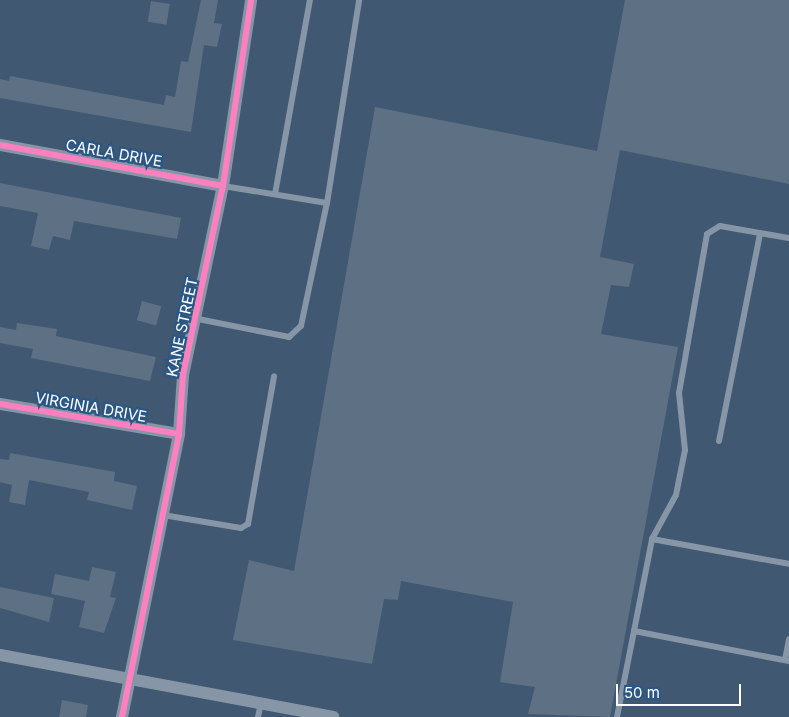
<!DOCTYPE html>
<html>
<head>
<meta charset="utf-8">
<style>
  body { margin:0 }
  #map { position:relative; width:789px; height:717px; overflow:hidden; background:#405871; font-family:Inter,sans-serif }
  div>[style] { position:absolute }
  .building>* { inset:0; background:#5d7084; transform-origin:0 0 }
  .service>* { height:6px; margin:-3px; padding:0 3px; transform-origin:3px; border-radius:3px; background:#8796a7 }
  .minor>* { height:12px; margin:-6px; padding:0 6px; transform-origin:6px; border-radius:6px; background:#8796a7 }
  .cycleway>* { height:6px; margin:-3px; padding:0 3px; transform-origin:3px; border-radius:3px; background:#ff80c0 }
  span { translate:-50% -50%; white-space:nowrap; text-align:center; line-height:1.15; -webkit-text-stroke:4.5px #2b5786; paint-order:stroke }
  .street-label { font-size:15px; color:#fff }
  .scale { position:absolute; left:616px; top:684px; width:125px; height:22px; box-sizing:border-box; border:2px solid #fff; border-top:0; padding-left:6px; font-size:15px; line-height:18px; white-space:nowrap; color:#fff; -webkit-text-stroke:4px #2b5786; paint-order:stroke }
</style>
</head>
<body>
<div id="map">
  <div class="building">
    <i style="clip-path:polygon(201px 0,218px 0,214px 23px,222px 24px,217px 47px,204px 45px,191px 132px,0 98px,0 79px,9px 81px,10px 76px,164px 105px,166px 95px,175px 97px,181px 61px,188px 62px)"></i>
    <i style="clip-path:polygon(625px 0,789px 0,789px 184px,620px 150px,600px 257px,634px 264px,629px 287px,611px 285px,601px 334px,678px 347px,610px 717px,528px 714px,535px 687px,500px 682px,513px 602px,401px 581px,398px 600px,384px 599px,372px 664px,233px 640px,249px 560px,294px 571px,375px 107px,597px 151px)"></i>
    <i style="left:151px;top:1px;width:19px;height:21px;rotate:9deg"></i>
    <i style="clip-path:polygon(0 183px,181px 218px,177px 239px,74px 221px,70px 240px,53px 236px,49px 250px,31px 246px,38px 213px,0 206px)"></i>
    <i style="left:142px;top:301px;width:20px;height:20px;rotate:15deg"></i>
    <i style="clip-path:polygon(17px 323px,57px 329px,56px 336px,156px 357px,150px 381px,31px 358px,33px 349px,0 343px,0 327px,16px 330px)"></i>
    <i style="clip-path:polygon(10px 453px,115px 472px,114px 481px,137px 486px,132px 510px,87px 500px,89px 492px,29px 480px,25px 505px,9px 502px,12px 485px,0 482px,0 459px,9px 460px)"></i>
    <i style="clip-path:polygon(92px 567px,116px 572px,110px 597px,116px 598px,104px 633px,79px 627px,85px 601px,51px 594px,55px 574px,89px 581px)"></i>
    <i style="clip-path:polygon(0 587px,54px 598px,49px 622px,0 608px)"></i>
    <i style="clip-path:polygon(62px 700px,88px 705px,86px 717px,59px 717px)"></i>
  </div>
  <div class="service">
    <i style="left:223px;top:186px;width:105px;rotate:9.3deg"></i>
    <i style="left:275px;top:194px;width:197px;rotate:-79.8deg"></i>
    <i style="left:198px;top:319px;width:93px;rotate:11.2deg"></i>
    <i style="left:289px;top:337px;width:16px;rotate:-43deg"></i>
    <i style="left:301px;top:326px;width:126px;rotate:-78.1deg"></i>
    <i style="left:327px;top:203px;width:206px;rotate:-81deg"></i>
    <i style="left:719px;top:441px;width:212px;rotate:-78.8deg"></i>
    <i style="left:163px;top:515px;width:79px;rotate:9.5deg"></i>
    <i style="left:241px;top:528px;width:8px;rotate:-30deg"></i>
    <i style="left:248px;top:524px;width:150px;rotate:-80deg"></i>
    <i style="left:652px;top:539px;width:139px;rotate:10.3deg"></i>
    <i style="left:634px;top:631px;width:94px;rotate:-78.9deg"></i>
    <i style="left:652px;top:539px;width:50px;rotate:-61.4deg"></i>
    <i style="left:676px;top:495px;width:46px;rotate:-78.7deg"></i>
    <i style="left:685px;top:450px;width:57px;rotate:-96deg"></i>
    <i style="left:679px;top:393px;width:161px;rotate:-80deg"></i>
    <i style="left:707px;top:234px;width:15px;rotate:-32deg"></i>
    <i style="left:720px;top:226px;width:70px;rotate:9.9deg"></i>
    <i style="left:785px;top:660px;width:21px;rotate:-79deg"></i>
    <i style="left:258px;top:717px;width:14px;rotate:-78deg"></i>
    <i style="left:617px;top:717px;width:88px;rotate:-78.8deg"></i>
    <i style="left:634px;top:631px;width:158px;rotate:11deg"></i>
  </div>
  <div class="minor">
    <i style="left:0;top:145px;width:227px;rotate:10.4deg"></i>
    <i style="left:0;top:404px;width:181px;rotate:9.5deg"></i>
    <i style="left:0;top:655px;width:339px;rotate:10.5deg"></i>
    <i style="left:122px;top:717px;width:289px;rotate:-78.6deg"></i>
    <i style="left:179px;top:434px;width:59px;rotate:-86.1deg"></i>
    <i style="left:183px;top:375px;width:193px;rotate:-78.1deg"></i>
    <i style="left:223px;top:186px;width:188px;rotate:-81.4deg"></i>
  </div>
  <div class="cycleway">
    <i style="left:0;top:145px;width:227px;rotate:10.4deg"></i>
    <i style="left:0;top:404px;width:181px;rotate:9.5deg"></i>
    <i style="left:122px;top:717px;width:289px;rotate:-78.6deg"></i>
    <i style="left:179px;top:434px;width:59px;rotate:-86.1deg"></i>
    <i style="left:183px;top:375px;width:193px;rotate:-78.1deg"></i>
    <i style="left:223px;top:186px;width:188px;rotate:-81.4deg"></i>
  </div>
  <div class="street-label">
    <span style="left:114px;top:153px;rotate:10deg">CARLA DRIVE</span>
    <span style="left:182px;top:327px;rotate:-78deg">KANE STREET</span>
    <span style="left:91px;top:407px;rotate:10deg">VIRGINIA DRIVE</span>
  </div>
  <div class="scale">50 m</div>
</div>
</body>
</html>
